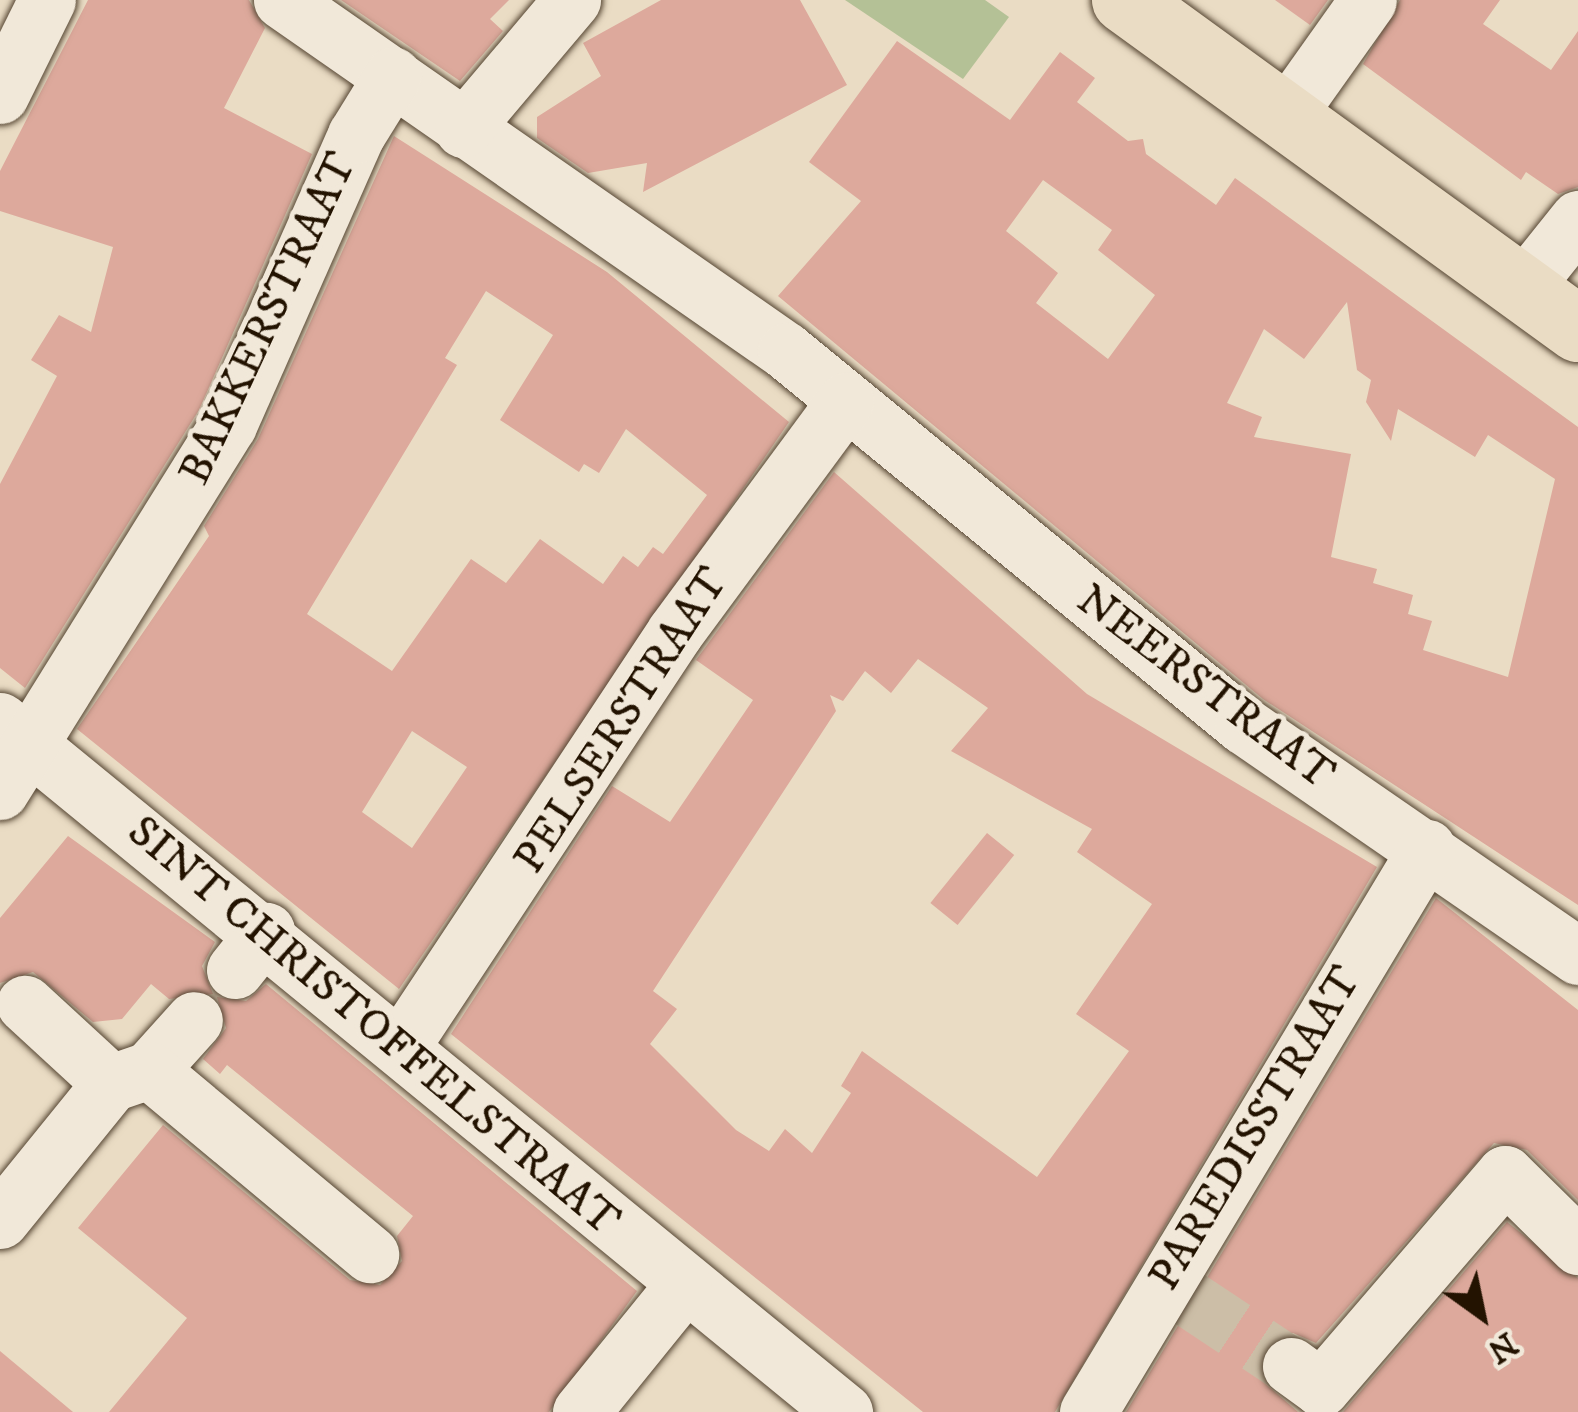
<!DOCTYPE html>
<html>
<head>
<meta charset="utf-8">
<style>
  body { margin:0 }
  #map { position:relative; width:1578px; height:1412px; overflow:hidden; background:#eadcc4; font-family:"IM FELL DW Pica",serif }
  div>[style] { position:absolute }
  .green>* { inset:0; background:#b4c196 }
  .building>* { inset:0; background:#dda99c; transform-origin:0 0 }
  .minor-tunnel>* { height:57px; margin-top:-28.5px; transform-origin:0; background:repeating-linear-gradient(90deg,#ccbea7 0 57px,transparent 0 85px) }
  .roads { filter:drop-shadow(0 0 3px #554532) drop-shadow(0 0 3px #554532) }
  .minor>* { height:57px; margin:-28.5px; padding:0 28.5px; transform-origin:28.5px; border-radius:28.5px; background:#f1e8d9 }
  .major>* { height:66px; margin:-33px; padding:0 33px; transform-origin:33px; border-radius:33px; background:#eadcc4 }
  span { translate:-50% -50%; white-space:nowrap; text-align:center; line-height:1.15; -webkit-text-stroke:10px #f1e8d9; paint-order:stroke }
  .street-label { font-size:45px; color:#231301 }
  .north { position:absolute; left:1422px; top:1256px; width:120px; height:120px; -webkit-text-stroke:9px #f1e8d9; paint-order:stroke; rotate:147deg; font-size:33px; font-weight:700; line-height:48px; text-align:center; color:#231301 }
  .north::after { content:''; display:block; margin:auto; width:42px; height:54px; background:#231301; clip-path:polygon(50% 0,100% 100%,50% 72%,0 100%) }
</style>
</head>
<body>
<div id="map">
  <div class="green">
    <i style="clip-path:polygon(845px 0,985px 0,1009px 17px,963px 79px)"></i>
  </div>
  <div class="building">
    <i style="clip-path:polygon(88px 0,249px 0,265px 28px,224px 108px,312px 154px,199px 410px,25px 688px,0 668px,0 484px,57px 376px,31px 360px,59px 315px,91px 332px,113px 247px,0 211px,0 171px)"></i>
    <i style="clip-path:polygon(341px 0,509px 0,490px 19px,503px 31px,460px 81px)"></i>
    <i style="clip-path:polygon(661px 0,800px 0,847px 85px,643px 192px,647px 163px,588px 173px,537px 138px,537px 117px,601px 76px,583px 43px)"></i>
    <i style="clip-path:polygon(1275px 0,1328px 0,1310px 25px)"></i>
    <i style="clip-path:polygon(1400px 0,1500px 0,1483px 24px,1551px 70px,1578px 31px,1578px 187px,1558px 194px,1526px 172px,1521px 180px,1363px 64px)"></i>
    <i style="clip-path:polygon(evenodd,897px 41px,1010px 120px,1060px 52px,1095px 78px,1077px 102px,1128px 141px,1143px 139px,1146px 154px,1216px 205px,1235px 178px,1578px 427px,1578px 905px,1263px 699px,778px 296px,861px 201px,809px 162px,897px 41px,1043px 180px,1112px 230px,1098px 250px,1155px 295px,1108px 359px,1036px 303px,1058px 273px,1006px 231px,1043px 180px,897px 41px,1347px 302px,1357px 370px,1371px 380px,1366px 402px,1391px 441px,1398px 409px,1475px 457px,1488px 435px,1555px 479px,1508px 677px,1423px 650px,1432px 621px,1408px 614px,1413px 595px,1373px 583px,1377px 569px,1331px 557px,1351px 454px,1254px 437px,1262px 417px,1227px 403px,1264px 329px,1304px 359px,1347px 302px)"></i>
    <i style="clip-path:polygon(evenodd,394px 136px,607px 272px,789px 422px,399px 989px,77px 729px,209px 536px,204px 526px,258px 439px,394px 136px,486px 291px,553px 335px,500px 420px,579px 472px,584px 464px,599px 473px,626px 429px,707px 495px,663px 554px,653px 547px,638px 567px,623px 556px,603px 584px,540px 539px,506px 583px,471px 559px,392px 671px,307px 614px,457px 365px,445px 358px,486px 291px,394px 136px,412px 731px,467px 767px,412px 848px,362px 812px,412px 731px)"></i>
    <i style="clip-path:polygon(evenodd,834px 472px,1087px 694px,1377px 867px,1055px 1412px,923px 1412px,451px 1034px,612px 786px,670px 822px,753px 700px,696px 660px,834px 472px,918px 659px,988px 708px,951px 751px,1092px 829px,1077px 852px,1152px 904px,1076px 1014px,1129px 1051px,1037px 1177px,862px 1051px,841px 1086px,851px 1093px,812px 1153px,785px 1129px,769px 1151px,736px 1130px,650px 1044px,677px 1009px,653px 991px,836px 711px,830px 695px,843px 701px,865px 671px,891px 693px,918px 659px)"></i>
    <i style="left:987px;top:833px;width:35px;height:90px;rotate:39deg"></i>
    <i style="clip-path:polygon(68px 836px,215px 942px,202px 966px,213px 994px,169px 999px,151px 984px,122px 1019px,93px 1022px,33px 972px,0 983px,0 918px)"></i>
    <i style="clip-path:polygon(1436px 898px,1578px 1010px,1578px 1200px,1527px 1150px,1494px 1143px,1316px 1343px,1293px 1333px,1264px 1348px,1261px 1380px,1298px 1412px,1126px 1412px)"></i>
    <i style="clip-path:polygon(266px 984px,637px 1291px,549px 1412px,109px 1412px,187px 1318px,78px 1228px,163px 1125px,350px 1280px,380px 1285px,402px 1261px,397px 1236px,413px 1216px,227px 1065px,220px 1074px,203px 1059px,226px 1028px,217px 997px,246px 1001px)"></i>
    <i style="clip-path:polygon(1507px 1222px,1578px 1278px,1578px 1412px,1343px 1412px)"></i>
    <i style="clip-path:polygon(0 1351px,73px 1412px,0 1412px)"></i>
  </div>
  <div class="minor-tunnel">
    <i style="left:1187px;top:1297px;width:125px;rotate:33.6deg"></i>
  </div>
  <div class="roads">
    <div class="minor">
      <i style="left:282px;top:0;width:614px;rotate:34.85deg"></i>
      <i style="left:786px;top:351px;width:591px;rotate:39.3deg"></i>
      <i style="left:1243px;top:725px;width:407px;rotate:34.6deg"></i>
      <i style="left:0;top:95px;width:106px;rotate:-63.7deg"></i>
      <i style="left:1285px;top:117px;width:143px;rotate:-54.6deg"></i>
      <i style="left:463px;top:129px;width:169px;rotate:-49.8deg"></i>
      <i style="left:1522px;top:289px;width:90px;rotate:-51.3deg"></i>
      <i style="left:0;top:721px;width:1091px;rotate:39.31deg"></i>
      <i style="left:0;top:791px;width:431px;rotate:-58.1deg"></i>
      <i style="left:228px;top:425px;width:317px;rotate:-66.2deg"></i>
      <i style="left:356px;top:135px;width:70px;rotate:-58.3deg"></i>
      <i style="left:235px;top:970px;width:50px;rotate:-51.5deg"></i>
      <i style="left:403px;top:1043px;width:493px;rotate:-56.5deg"></i>
      <i style="left:675px;top:632px;width:287px;rotate:-53.6deg"></i>
      <i style="left:149px;top:1070px;width:67px;rotate:-48deg"></i>
      <i style="left:111px;top:1083px;width:40px;rotate:-18.9deg"></i>
      <i style="left:149px;top:1070px;width:288px;rotate:39.8deg"></i>
      <i style="left:0;top:1220px;width:176px;rotate:-51deg"></i>
      <i style="left:111px;top:1083px;width:117px;rotate:-137.4deg"></i>
      <i style="left:1291px;top:1366px;width:37px;rotate:36deg"></i>
      <i style="left:1321px;top:1388px;width:282px;rotate:-49.3deg"></i>
      <i style="left:1505px;top:1174px;width:103px;rotate:44.6deg"></i>
      <i style="left:581px;top:1412px;width:162px;rotate:-51deg"></i>
      <i style="left:1088px;top:1412px;width:658px;rotate:-58.99deg"></i>
    </div>
    <div class="major">
      <i style="left:1125px;top:0;width:560px;rotate:35.99deg"></i>
    </div>
  </div>
  <div class="street-label">
    <span style="left:269px;top:319px;rotate:-65deg">BAKKERSTRAAT</span>
    <span style="left:1205px;top:688px;rotate:37deg">NEERSTRAAT</span>
    <span style="left:622px;top:721px;rotate:-57deg">PELSERSTRAAT</span>
    <span style="left:373px;top:1027px;rotate:40deg">SINT CHRISTOFFELSTRAAT</span>
    <span style="left:1256px;top:1129px;rotate:-59deg">PAREDISSTRAAT</span>
  </div>
  <div class="north">N</div>
</div>
</body>
</html>
